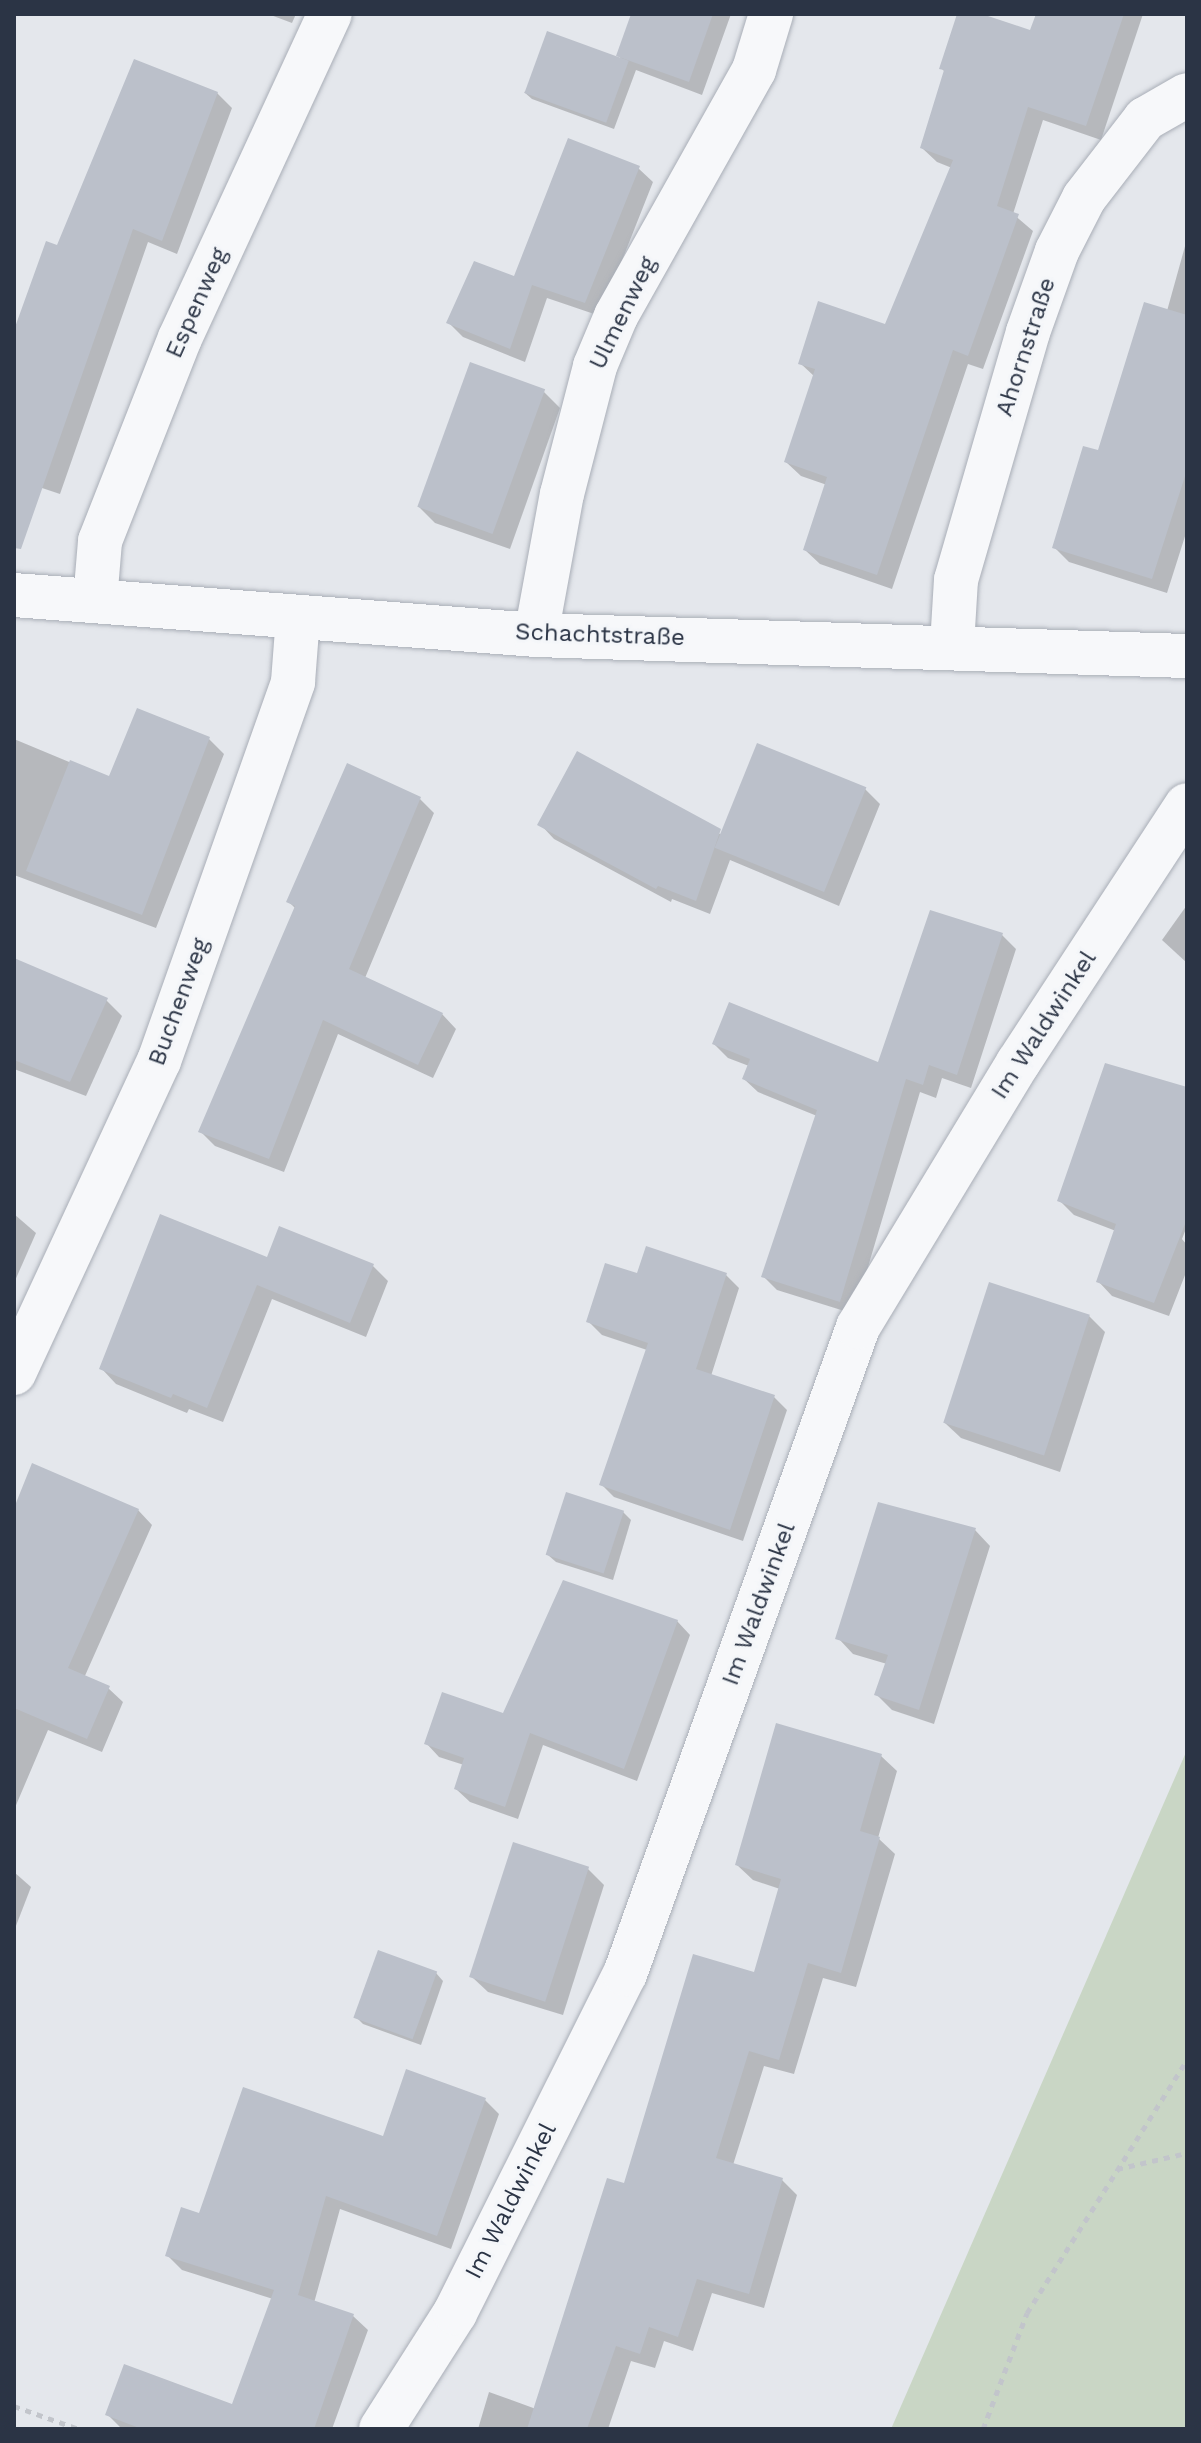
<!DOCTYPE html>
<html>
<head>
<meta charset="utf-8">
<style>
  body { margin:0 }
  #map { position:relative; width:1201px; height:2443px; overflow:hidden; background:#e4e7ec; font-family:"Work Sans",sans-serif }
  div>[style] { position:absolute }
  .green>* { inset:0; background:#c9d6c5 }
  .shadow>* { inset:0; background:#0003 }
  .building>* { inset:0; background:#bbc0ca; transform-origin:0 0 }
  .path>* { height:5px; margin-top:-2.5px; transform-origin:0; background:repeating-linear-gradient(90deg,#c2c5cb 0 6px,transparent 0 12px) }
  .roads { filter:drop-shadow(0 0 2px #a9aeb7) drop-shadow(0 0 2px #a9aeb7) }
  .street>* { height:44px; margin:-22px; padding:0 22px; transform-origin:22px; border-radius:22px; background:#f7f8fa }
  span { translate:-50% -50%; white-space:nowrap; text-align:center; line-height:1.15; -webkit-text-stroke:6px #f4f6f9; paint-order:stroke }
  .street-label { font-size:24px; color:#2b3445 }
  .frame { position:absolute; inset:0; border:16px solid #2b3445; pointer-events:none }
</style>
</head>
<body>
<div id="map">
  <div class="green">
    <i style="clip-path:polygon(1187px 1750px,1187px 2429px,891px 2429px)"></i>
  </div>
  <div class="shadow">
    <i style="clip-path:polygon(268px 14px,296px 14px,292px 23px)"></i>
    <i style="clip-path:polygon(633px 14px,731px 14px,702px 95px,636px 70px,614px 129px,532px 99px,524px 92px,624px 62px,618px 55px)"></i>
    <i style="clip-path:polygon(959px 14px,976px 14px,1031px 33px,1038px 14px,1143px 14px,1101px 140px,1043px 120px,1013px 214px,1033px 231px,983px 369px,968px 364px,892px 589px,820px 564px,805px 550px,827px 485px,801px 476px,786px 462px,815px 377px,800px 363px,887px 327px,952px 168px,937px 162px,922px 148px,945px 72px,941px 68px)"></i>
    <i style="clip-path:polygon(217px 93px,232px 108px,177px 254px,148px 242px,60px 494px,39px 487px,14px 520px,14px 336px,58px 247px)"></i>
    <i style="clip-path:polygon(638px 168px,653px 182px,600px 316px,547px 298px,525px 362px,463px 337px,448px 322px,516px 278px)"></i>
    <i style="clip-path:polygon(1187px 239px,1187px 530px,1167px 593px,1069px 562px,1054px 547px,1167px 311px)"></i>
    <i style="clip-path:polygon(544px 392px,560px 408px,510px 549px,435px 523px,419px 507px)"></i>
    <i style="clip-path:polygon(14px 739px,110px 779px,209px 739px,224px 754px,156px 928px,14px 875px)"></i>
    <i style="clip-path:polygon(758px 746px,865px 789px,880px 804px,839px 906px,730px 860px,710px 914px,672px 899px,671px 902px,554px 839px,540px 824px,723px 834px)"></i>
    <i style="clip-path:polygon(420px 799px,434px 813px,365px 978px,442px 1014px,456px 1029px,433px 1078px,338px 1034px,284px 1172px,215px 1146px,200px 1131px,296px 909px,289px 902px)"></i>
    <i style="clip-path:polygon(1187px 905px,1187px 963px,1162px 940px)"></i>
    <i style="clip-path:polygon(1002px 935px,1016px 949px,971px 1088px,942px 1078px,936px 1098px,920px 1092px,854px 1314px,777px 1290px,763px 1276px,817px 1116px,758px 1092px,744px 1079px,749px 1066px,728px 1058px,714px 1044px,879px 1064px)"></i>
    <i style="clip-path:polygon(14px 960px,106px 1000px,122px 1016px,86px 1096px,14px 1069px)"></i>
    <i style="clip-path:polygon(1187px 1089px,1187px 1226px,1182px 1239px,1187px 1245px,1187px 1270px,1169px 1316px,1112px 1296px,1098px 1281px,1116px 1231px,1074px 1215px,1059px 1200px)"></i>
    <i style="clip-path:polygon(14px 1214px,36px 1233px,14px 1283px)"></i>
    <i style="clip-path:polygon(268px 1260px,372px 1265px,388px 1281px,366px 1337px,272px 1299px,223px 1422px,189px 1409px,187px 1413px,116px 1384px,101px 1368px)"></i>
    <i style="clip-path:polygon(726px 1275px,739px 1288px,711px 1376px,774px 1397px,787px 1410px,743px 1541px,614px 1497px,601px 1484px,647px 1350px,602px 1335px,589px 1322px,638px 1276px)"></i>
    <i style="clip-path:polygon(1089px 1316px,1105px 1332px,1060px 1472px,961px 1438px,945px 1423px)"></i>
    <i style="clip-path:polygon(14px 1510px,138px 1510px,152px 1525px,84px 1678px,108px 1688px,123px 1702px,102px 1752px,48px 1730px,14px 1810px)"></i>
    <i style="clip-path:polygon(623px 1512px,631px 1520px,613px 1580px,556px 1562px,548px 1555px)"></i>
    <i style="clip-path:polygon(975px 1530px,990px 1546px,934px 1724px,892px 1710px,877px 1695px,887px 1664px,853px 1654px,838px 1638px)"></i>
    <i style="clip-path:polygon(677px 1621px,690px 1635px,637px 1781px,543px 1745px,518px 1819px,470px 1802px,456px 1789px,464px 1765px,439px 1757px,426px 1743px,504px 1715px)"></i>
    <i style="clip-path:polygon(881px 1756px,897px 1771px,878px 1838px,895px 1854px,856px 1987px,823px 1978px,794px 2074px,764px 2066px,733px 2165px,782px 2180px,797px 2195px,764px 2308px,712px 2293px,693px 2351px,664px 2341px,655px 2368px,631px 2361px,608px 2429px,478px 2429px,489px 2392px,536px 2409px,626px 2186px,755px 1974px,780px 1889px,753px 1880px,737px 1865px)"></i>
    <i style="clip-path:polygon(588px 1869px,604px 1885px,563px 2015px,488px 1992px,472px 1977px)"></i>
    <i style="clip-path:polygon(14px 1872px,31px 1887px,14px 1931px)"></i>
    <i style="clip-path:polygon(436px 1973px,443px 1981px,421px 2045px,363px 2024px,356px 2017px)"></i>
    <i style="clip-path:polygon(485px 2100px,499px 2114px,451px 2249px,340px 2209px,314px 2303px,353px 2316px,368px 2330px,332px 2429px,122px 2429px,107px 2414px,234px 2407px,273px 2299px,182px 2270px,167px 2255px,200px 2215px)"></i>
  </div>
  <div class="building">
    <i style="clip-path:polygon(631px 14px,713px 14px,689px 82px,616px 56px)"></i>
    <i style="clip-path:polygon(957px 14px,982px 14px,1030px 30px,1036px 14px,1124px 14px,1086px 126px,1028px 107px,997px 206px,1019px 214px,968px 356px,953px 350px,877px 575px,803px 550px,827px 477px,784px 462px,815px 369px,798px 364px,818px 301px,885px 324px,953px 160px,920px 148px,944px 70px,939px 69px)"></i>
    <i style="left:547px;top:31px;width:87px;height:66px;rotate:20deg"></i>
    <i style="clip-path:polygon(134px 59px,218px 92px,162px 241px,133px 229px,21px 549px,14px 548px,14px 330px,46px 241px,57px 245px)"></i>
    <i style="clip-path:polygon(568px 138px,640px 166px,585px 303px,532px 285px,510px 349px,446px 323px,474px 261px,514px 276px)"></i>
    <i style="clip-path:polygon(1144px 302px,1187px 315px,1187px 470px,1152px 579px,1052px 548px,1083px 446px,1098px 450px)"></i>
    <i style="left:470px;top:362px;width:80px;height:154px;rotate:20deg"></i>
    <i style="clip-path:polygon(137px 708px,210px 737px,142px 915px,26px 871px,70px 760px,109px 776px)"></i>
    <i style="left:757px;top:743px;width:118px;height:113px;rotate:22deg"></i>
    <i style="clip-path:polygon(577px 751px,721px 829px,696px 901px,658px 886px,656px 889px,537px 825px)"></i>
    <i style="clip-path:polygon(347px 763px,421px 797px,349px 969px,443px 1013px,418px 1065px,323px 1020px,269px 1159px,198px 1132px,295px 906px,286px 902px)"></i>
    <i style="clip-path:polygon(930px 910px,1003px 933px,957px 1075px,929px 1065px,923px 1085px,906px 1079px,840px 1302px,761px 1277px,817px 1110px,742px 1079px,750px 1059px,712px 1044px,729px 1002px,878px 1062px)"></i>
    <i style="clip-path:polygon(14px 958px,108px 998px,70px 1082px,14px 1060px)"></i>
    <i style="clip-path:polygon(1105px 1063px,1187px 1087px,1187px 1219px,1154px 1303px,1096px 1282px,1116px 1224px,1057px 1201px)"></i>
    <i style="clip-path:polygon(160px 1214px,267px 1257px,279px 1226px,374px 1264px,350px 1323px,257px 1285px,207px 1408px,173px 1394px,171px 1398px,99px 1369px)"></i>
    <i style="clip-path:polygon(646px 1246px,727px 1273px,696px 1369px,775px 1395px,730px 1530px,599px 1485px,648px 1343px,586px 1322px,605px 1263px,637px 1273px)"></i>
    <i style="left:989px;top:1282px;width:106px;height:148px;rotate:18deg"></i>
    <i style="clip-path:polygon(32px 1463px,139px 1509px,68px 1668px,110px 1686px,87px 1739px,14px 1708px,14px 1508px)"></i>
    <i style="left:566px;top:1492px;width:61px;height:66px;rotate:18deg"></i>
    <i style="clip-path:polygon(878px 1502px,976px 1528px,919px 1710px,874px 1695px,888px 1655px,835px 1639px)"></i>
    <i style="clip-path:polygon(563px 1580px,678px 1620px,624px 1769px,530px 1733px,505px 1807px,454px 1789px,464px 1758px,424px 1744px,442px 1692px,503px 1713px)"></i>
    <i style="clip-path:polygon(776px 1723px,882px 1754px,860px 1831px,880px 1837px,841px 1973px,808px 1963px,779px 2060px,749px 2051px,716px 2158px,783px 2178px,749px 2294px,697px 2279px,678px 2337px,649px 2327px,640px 2354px,616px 2346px,587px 2429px,527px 2429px,607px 2178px,624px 2183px,693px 1954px,754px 1972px,781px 1879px,735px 1865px)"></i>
    <i style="left:513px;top:1842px;width:80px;height:142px;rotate:18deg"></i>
    <i style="left:378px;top:1950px;width:63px;height:72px;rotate:20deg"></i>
    <i style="clip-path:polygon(406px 2069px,486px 2098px,437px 2236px,326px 2196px,298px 2295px,354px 2314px,314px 2429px,142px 2429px,105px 2415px,124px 2364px,232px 2404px,274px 2290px,165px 2256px,181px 2207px,199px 2213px,243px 2087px,383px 2136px)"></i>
  </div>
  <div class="path">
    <i style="left:1117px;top:2169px;width:72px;rotate:-12.9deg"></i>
    <i style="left:14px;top:2406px;width:69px;rotate:19.5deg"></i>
    <i style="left:983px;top:2429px;width:124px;rotate:-69.2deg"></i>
    <i style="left:1027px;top:2313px;width:299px;rotate:-57.7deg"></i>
  </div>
  <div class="roads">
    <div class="street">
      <i style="left:14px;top:595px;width:524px;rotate:4.38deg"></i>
      <i style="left:536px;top:635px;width:651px;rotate:1.85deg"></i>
      <i style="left:95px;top:601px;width:60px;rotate:-85.2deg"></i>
      <i style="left:100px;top:541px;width:218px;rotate:-68.5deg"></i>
      <i style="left:180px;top:338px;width:357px;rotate:-65.2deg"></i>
      <i style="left:536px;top:635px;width:143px;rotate:-79.6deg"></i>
      <i style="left:562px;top:494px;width:132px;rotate:-75.5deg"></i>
      <i style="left:595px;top:366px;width:54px;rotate:-67.2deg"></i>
      <i style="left:616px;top:316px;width:282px;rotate:-60.7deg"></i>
      <i style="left:754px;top:70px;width:59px;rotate:-73.1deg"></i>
      <i style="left:952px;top:645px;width:65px;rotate:-86.5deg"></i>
      <i style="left:956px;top:580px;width:258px;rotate:-73.8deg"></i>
      <i style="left:1028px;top:332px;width:86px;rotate:-70.3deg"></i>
      <i style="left:1057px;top:251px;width:59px;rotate:-63deg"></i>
      <i style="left:1084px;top:198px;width:100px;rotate:-52.3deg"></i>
      <i style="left:1145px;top:119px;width:48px;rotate:-29.7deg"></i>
      <i style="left:14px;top:1373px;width:344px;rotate:-65.1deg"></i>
      <i style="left:159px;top:1061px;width:402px;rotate:-70.5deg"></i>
      <i style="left:293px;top:682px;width:65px;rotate:-85.6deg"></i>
      <i style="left:381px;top:2429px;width:138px;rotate:-57.5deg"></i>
      <i style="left:455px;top:2313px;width:379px;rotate:-63.4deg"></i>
      <i style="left:625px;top:1974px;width:688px;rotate:-70.19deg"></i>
      <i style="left:858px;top:1327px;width:309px;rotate:-58.8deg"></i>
      <i style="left:1018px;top:1063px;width:308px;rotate:-56.8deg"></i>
    </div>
  </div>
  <div class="street-label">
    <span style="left:197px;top:303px;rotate:-66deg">Espenweg</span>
    <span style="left:623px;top:313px;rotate:-64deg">Ulmenweg</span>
    <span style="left:1026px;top:347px;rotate:-72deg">Ahornstraße</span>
    <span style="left:600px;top:635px;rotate:2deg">Schachtstraße</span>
    <span style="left:179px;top:1002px;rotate:-70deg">Buchenweg</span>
    <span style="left:1044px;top:1025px;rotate:-57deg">Im Waldwinkel</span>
    <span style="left:759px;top:1604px;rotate:-70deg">Im Waldwinkel</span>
    <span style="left:511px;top:2201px;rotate:-63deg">Im Waldwinkel</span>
  </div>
  <div class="frame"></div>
</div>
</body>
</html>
